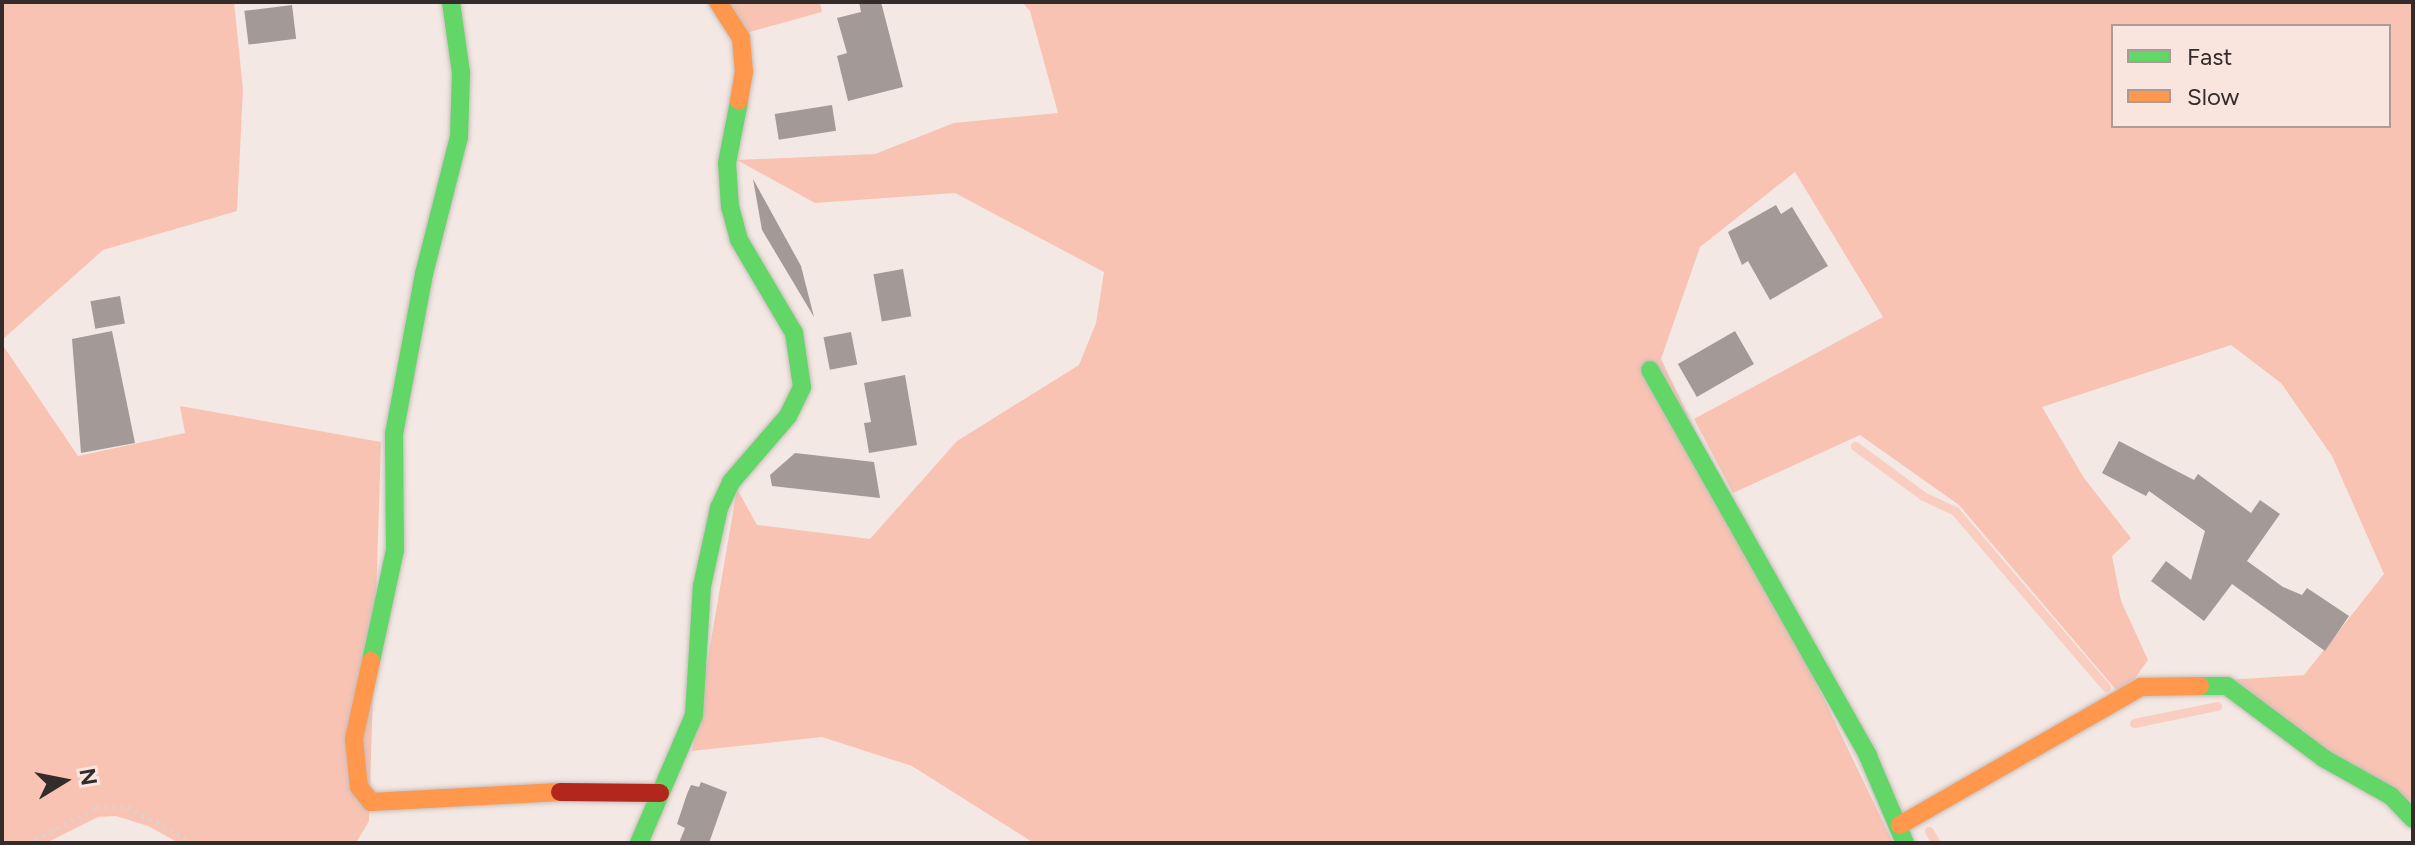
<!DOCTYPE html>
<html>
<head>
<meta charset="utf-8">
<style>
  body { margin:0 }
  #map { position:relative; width:2415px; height:845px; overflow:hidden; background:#f4e8e4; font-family:Figtree,sans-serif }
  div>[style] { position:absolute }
  .green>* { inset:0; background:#f9c3b3 }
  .stream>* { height:9px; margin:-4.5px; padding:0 4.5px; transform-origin:4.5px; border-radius:4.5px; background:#facdc1 }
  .building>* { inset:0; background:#a39996; transform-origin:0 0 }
  .path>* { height:5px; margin-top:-2.5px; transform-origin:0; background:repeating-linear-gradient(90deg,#d7d4d3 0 2px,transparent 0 8px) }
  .roads { filter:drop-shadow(0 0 2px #c6bdba) drop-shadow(0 0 2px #c6bdba) }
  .fast>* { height:18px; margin:-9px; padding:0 9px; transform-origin:9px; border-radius:9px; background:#63d668 }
  .slow>* { height:18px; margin:-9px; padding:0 9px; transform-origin:9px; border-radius:9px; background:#ff974d }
  .jam>* { height:18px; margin:-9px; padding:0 9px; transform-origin:9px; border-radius:9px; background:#b3261e }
  span { translate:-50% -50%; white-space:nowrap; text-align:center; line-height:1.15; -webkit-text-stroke:8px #fae4de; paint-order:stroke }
  .frame { position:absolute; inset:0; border:4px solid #342c2a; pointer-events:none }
  .legend { position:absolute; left:2111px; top:24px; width:280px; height:104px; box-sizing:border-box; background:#fae4de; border:2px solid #ab9a96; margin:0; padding:10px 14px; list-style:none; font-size:24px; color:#342c2a }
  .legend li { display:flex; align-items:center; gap:16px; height:40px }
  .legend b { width:40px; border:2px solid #ab9a96 }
  .north { position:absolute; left:24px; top:741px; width:80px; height:80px; -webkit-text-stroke:6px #fae4de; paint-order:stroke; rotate:80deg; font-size:22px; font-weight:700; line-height:32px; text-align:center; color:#342c2a }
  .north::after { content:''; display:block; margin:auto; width:28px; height:36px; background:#342c2a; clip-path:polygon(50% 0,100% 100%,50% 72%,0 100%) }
</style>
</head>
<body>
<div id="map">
  <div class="green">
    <i style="clip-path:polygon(2px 2px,234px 2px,243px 90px,237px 211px,103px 250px,2px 340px)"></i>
    <i style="clip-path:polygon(728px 2px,820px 2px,822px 12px,746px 33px)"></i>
    <i style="clip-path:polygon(evenodd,1022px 2px,2413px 2px,2413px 809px,2226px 680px,2304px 675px,2384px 574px,2332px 456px,2281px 383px,2231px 345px,2042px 407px,2084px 478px,2131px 538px,2112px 556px,2121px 601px,2148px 660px,2135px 678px,2117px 691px,1959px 505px,1860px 435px,1733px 493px,1694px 419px,1883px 317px,1795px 172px,1700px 247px,1661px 359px,1893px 843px,1034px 843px,912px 766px,822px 737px,692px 751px,737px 489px,757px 525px,870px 539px,957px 441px,1079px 365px,1096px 323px,1104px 272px,955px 193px,815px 203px,737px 160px,875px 154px,954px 123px,1058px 113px,1030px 11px,1022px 2px,2113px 26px,2389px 26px,2389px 126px,2113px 126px,2113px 26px)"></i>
    <i style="clip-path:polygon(2px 344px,78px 456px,185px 433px,180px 406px,381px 442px,369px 821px,356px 843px,179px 843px,148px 826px,116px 816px,98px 817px,46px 843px,2px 843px)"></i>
  </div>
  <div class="stream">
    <i style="left:1855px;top:446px;width:84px;rotate:36.3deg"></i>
    <i style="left:1923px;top:496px;width:35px;rotate:25deg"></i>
    <i style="left:1955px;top:511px;width:232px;rotate:49.4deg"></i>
    <i style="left:2134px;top:723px;width:85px;rotate:-11.6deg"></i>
    <i style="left:1929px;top:831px;width:14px;rotate:60deg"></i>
  </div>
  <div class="building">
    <i style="clip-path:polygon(859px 2px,881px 2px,903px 87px,848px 101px,837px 56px,847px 53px,837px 18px,861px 12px)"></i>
    <i style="left:292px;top:5px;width:34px;height:48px;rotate:83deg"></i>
    <i style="left:832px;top:105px;width:26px;height:58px;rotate:81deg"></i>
    <i style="clip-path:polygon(753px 179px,801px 266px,814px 317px,762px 230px)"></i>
    <i style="clip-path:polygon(1776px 205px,1781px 214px,1792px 207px,1828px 266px,1770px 300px,1748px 261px,1742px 265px,1728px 232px)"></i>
    <i style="left:903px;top:269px;width:48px;height:30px;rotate:80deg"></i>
    <i style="left:120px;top:296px;width:28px;height:30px;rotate:80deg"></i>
    <i style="clip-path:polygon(112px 331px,135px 443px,81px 453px,72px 339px)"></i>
    <i style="left:1735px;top:331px;width:38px;height:66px;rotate:60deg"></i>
    <i style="left:851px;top:332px;width:33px;height:28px;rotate:79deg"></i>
    <i style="clip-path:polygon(905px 375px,917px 445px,869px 453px,864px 423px,871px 422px,864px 383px)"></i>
    <i style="clip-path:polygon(2119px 441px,2194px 480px,2198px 474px,2251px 513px,2260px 500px,2280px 514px,2247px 561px,2283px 587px,2302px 595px,2307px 588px,2349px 616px,2325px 651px,2232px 584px,2204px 621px,2151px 581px,2166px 561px,2191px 580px,2205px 531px,2149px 491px,2146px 496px,2102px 473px)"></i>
    <i style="clip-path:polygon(795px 453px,874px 462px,880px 498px,772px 486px,770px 475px)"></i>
    <i style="clip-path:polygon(701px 782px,727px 792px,709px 843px,679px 843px,685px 828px,677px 824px,687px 794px,691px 785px,699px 787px)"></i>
  </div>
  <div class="path">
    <i style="left:29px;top:843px;width:77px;rotate:-27.9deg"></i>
    <i style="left:97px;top:807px;width:31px"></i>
    <i style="left:128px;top:807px;width:75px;rotate:28.6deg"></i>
    <i style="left:349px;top:843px;width:13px;rotate:-63deg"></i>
  </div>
  <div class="roads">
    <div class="fast">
      <i style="left:1650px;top:370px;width:443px;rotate:60.5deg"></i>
      <i style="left:1868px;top:756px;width:95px;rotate:67deg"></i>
      <i style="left:371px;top:661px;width:114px;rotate:-77.8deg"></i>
      <i style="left:395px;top:550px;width:116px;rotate:-90.5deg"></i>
      <i style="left:394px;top:434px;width:163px;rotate:-79.4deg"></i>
      <i style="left:424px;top:274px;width:141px;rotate:-75.7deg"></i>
      <i style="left:459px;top:137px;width:64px;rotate:-88.2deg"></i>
      <i style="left:461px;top:73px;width:72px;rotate:-98deg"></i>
      <i style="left:2200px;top:686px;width:27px"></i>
      <i style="left:2227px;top:686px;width:122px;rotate:36.7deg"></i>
      <i style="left:2325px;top:759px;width:76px;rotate:29.3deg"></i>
      <i style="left:2391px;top:796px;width:32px;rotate:46deg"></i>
      <i style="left:639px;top:843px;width:139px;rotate:-66.7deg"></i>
      <i style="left:694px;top:715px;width:129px;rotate:-86.5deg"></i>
      <i style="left:702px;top:586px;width:80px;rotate:-77.7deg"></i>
      <i style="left:719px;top:508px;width:29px;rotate:-65deg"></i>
      <i style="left:731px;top:482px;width:87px;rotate:-49.2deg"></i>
      <i style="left:788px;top:416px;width:32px;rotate:-64deg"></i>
      <i style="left:802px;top:387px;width:55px;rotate:-98.4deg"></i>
      <i style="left:794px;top:333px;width:108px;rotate:-120.6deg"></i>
      <i style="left:739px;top:240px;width:34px;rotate:-105deg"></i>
      <i style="left:730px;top:207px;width:44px;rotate:-93.9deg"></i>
      <i style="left:727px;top:163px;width:63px;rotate:-79deg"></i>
    </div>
    <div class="slow">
      <i style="left:718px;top:2px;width:43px;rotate:57.4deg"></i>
      <i style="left:741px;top:38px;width:34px;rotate:85deg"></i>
      <i style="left:744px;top:72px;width:29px;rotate:100deg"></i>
      <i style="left:371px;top:661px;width:80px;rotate:102.3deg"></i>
      <i style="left:354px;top:739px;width:48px;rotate:84.1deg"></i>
      <i style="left:359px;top:787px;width:19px;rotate:51deg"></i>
      <i style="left:371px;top:802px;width:189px;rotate:-3deg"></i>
      <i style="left:1900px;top:825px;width:278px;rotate:-29.8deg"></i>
      <i style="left:2141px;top:687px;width:59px;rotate:-1deg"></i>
    </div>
    <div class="jam">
      <i style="left:560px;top:792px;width:100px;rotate:0.6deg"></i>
    </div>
  </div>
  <div class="frame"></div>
  <ul class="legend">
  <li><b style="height:10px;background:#63d668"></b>Fast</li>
  <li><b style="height:10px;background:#ff974d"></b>Slow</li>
  </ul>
  <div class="north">N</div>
</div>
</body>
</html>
